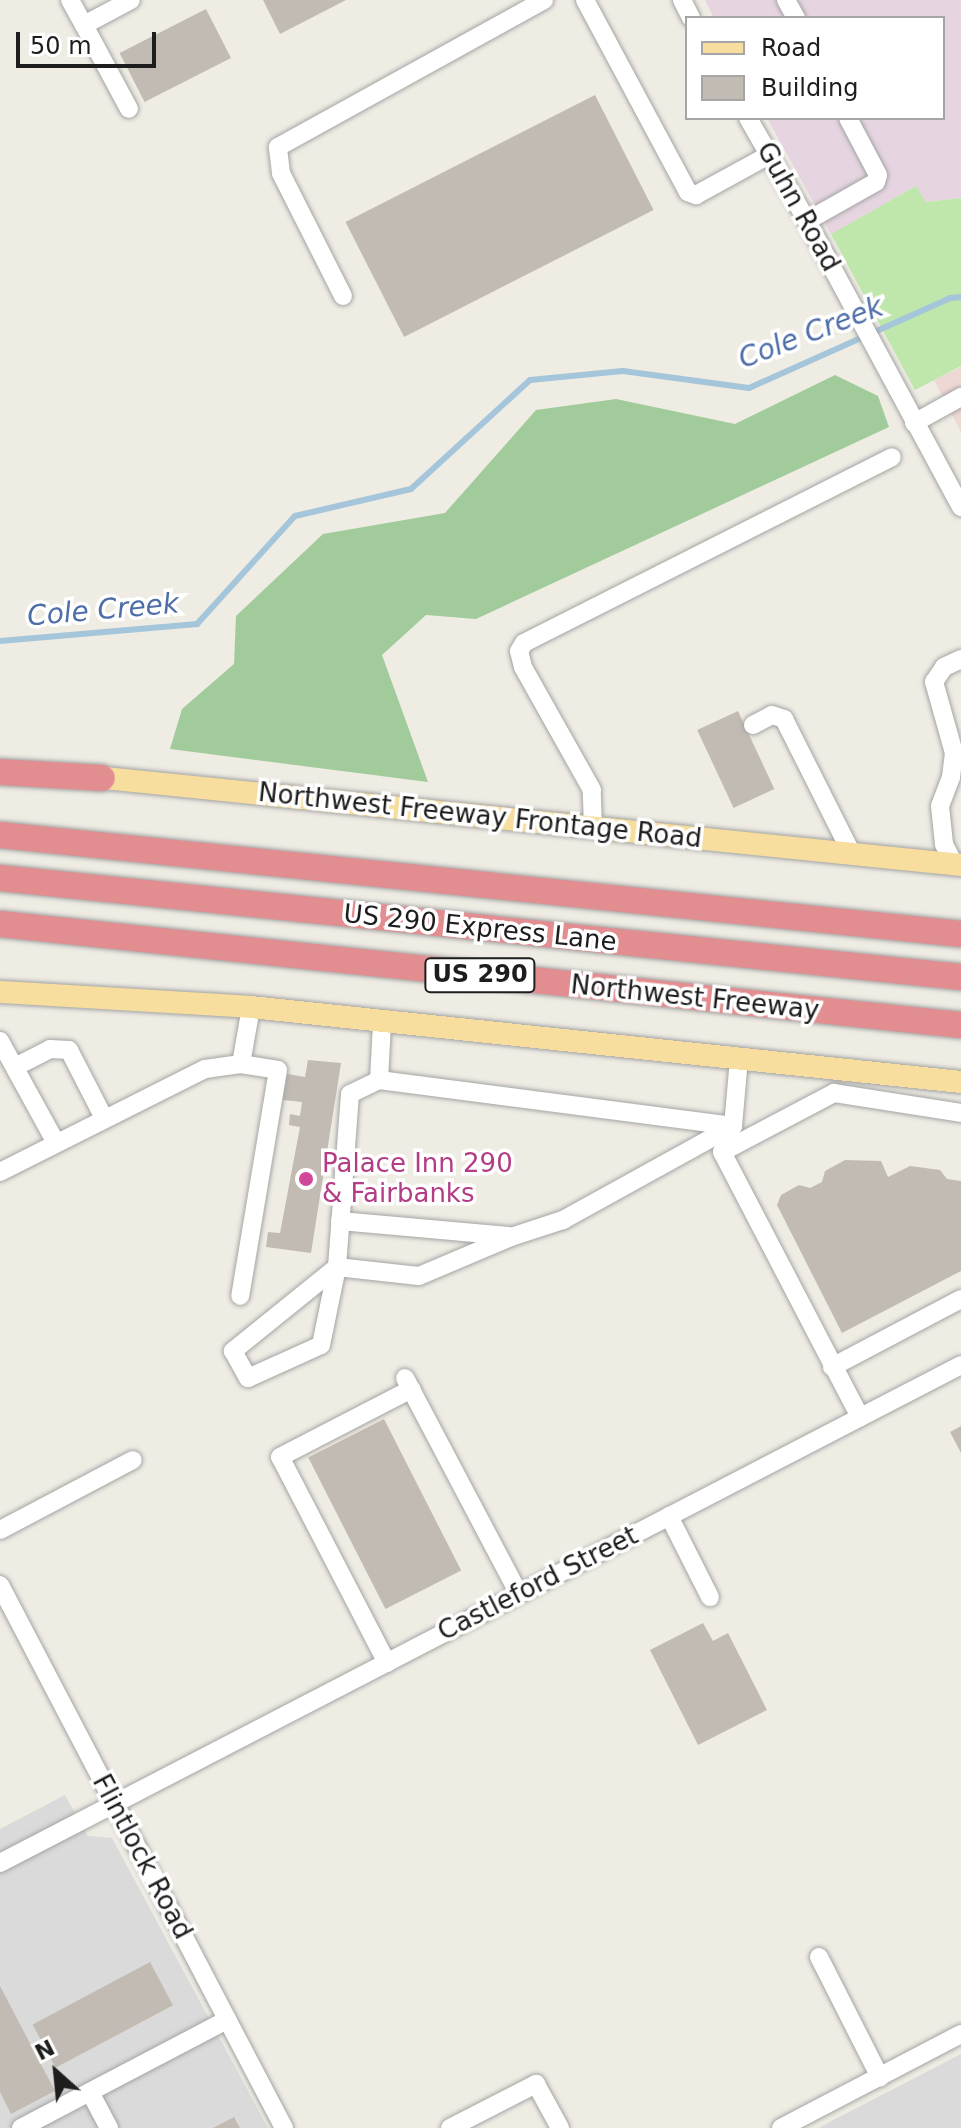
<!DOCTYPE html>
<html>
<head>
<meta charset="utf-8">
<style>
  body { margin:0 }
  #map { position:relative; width:961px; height:2128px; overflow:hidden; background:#eeece3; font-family:"DejaVu Sans",sans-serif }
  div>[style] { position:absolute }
  .residential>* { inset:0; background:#dbdada }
  .commercial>* { inset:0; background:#eed8d3 }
  .industrial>* { inset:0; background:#e6d5e1 }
  .grass>* { inset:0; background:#bfe6ab }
  .forest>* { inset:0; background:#a1cb9a }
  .stream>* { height:6px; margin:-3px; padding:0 3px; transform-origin:3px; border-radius:3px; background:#a5c6da }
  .building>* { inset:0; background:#c2bbb3; transform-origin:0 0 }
  .roads { filter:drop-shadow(0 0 2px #a4a4a4) drop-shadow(0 0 2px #a4a4a4) }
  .minor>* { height:18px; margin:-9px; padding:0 9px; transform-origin:9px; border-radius:9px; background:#fff }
  .major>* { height:22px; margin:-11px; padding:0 11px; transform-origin:11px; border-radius:11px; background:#f7de9f }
  .highway>* { height:26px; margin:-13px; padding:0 13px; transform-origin:13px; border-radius:13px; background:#e28e91 }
  .dots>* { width:22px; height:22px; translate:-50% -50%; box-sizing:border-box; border:4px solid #fff; border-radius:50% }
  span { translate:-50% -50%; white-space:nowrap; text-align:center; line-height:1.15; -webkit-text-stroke:7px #fff; paint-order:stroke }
  .shield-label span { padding:2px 6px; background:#fff; border:2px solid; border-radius:6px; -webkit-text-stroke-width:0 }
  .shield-label { font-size:24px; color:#1d1d1d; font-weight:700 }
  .street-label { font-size:26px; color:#1d1d1d }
  .hotel-label { font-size:26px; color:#b23c85 }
  .left { translate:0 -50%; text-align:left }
  .water-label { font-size:28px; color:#4e6ea8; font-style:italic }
  .legend { position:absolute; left:685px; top:16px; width:260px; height:104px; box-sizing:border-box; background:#fff; border:2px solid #a5a5a5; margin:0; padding:10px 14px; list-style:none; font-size:24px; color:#1d1d1d }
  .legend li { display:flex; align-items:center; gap:16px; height:40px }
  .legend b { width:40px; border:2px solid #a5a5a5 }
  .north { position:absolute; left:16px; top:2032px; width:80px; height:80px; -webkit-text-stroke:6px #fff; paint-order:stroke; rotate:333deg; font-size:22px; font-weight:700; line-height:32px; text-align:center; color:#1d1d1d }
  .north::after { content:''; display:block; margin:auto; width:28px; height:36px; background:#1d1d1d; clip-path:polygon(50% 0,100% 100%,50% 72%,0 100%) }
  .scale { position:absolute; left:16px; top:32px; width:140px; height:36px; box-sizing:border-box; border:4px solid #1d1d1d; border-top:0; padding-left:10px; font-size:24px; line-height:28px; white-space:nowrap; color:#1d1d1d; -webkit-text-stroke:6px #fff; paint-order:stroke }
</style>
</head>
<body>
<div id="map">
  <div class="residential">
    <i style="clip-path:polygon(65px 1795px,88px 1836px,112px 1838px,268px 2128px,0 2128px,0 1829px)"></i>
    <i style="clip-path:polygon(961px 2054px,961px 2128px,818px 2128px)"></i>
  </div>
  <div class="commercial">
    <i style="clip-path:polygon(961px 367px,961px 432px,934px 380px)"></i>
  </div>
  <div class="industrial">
    <i style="clip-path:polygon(705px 0,961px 0,961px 198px,925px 202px,916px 186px,831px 234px,767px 118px,943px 118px,943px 18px,714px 18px)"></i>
  </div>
  <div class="grass">
    <i style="clip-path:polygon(916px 186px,926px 202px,961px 198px,961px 366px,915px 390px,831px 234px)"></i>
  </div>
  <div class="forest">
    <i style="clip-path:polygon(835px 375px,878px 396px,889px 427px,476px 619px,426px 615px,382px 655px,428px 782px,170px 749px,182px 709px,234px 664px,236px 616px,323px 534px,445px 513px,536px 410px,616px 399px,735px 424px)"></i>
  </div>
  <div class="stream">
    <i style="left:0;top:641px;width:198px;rotate:-4.9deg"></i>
    <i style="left:197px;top:624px;width:146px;rotate:-47.8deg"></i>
    <i style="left:295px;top:516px;width:119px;rotate:-13.1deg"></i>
    <i style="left:411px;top:489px;width:161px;rotate:-42.5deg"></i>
    <i style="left:530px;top:380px;width:93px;rotate:-5.5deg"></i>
    <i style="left:623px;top:371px;width:127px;rotate:7.7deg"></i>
    <i style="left:749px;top:388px;width:220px;rotate:-24.1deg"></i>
    <i style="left:950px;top:298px;width:11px;rotate:-5deg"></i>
  </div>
  <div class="building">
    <i style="clip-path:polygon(263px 0,346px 0,280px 34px)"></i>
    <i style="left:206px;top:9px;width:55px;height:97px;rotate:63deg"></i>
    <i style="left:595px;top:95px;width:129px;height:280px;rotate:63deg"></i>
    <i style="left:738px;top:711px;width:86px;height:45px;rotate:65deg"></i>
    <i style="clip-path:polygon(308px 1060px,341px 1063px,311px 1253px,266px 1247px,268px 1232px,280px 1233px,300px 1127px,289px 1125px,290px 1114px,300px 1116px,302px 1102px,283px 1100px,287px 1074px,305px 1077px)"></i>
    <i style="clip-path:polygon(845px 1160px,881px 1161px,888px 1177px,910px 1166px,940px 1170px,947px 1179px,961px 1181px,961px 1271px,842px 1333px,777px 1205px,781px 1195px,799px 1185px,810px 1188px,822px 1182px,825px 1171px)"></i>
    <i style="left:384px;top:1419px;width:170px;height:85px;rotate:63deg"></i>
    <i style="clip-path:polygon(961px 1426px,961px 1453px,950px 1432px)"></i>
    <i style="clip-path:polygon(703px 1623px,713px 1641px,728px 1633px,767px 1710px,698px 1745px,650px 1650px)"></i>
    <i style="left:150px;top:1962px;width:49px;height:133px;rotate:62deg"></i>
    <i style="clip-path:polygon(0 1986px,55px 2091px,11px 2114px,0 2092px)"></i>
    <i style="clip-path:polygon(234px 2117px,240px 2128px,213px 2128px)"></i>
  </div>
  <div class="roads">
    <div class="minor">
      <i style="left:70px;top:0;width:29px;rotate:61deg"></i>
      <i style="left:84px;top:25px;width:53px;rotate:-28deg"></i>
      <i style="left:585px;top:0;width:218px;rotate:61.8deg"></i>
      <i style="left:688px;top:192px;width:9px;rotate:21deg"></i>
      <i style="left:696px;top:195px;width:83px;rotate:-28.7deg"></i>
      <i style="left:682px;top:0;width:20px;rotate:63deg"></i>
      <i style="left:786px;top:0;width:21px;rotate:61deg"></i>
      <i style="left:84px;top:25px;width:95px;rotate:61.8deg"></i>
      <i style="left:748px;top:118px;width:119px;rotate:60.2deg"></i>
      <i style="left:807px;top:221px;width:325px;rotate:61.7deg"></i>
      <i style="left:807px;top:221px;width:79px;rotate:-29.5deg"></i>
      <i style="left:876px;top:182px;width:7px;rotate:-74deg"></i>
      <i style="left:878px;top:175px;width:64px;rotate:-117.8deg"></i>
      <i style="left:343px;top:296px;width:138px;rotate:-116.8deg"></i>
      <i style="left:281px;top:173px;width:26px;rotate:-97deg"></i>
      <i style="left:278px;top:147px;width:304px;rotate:-28.9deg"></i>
      <i style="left:914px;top:423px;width:54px;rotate:-29deg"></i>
      <i style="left:753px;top:725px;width:21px;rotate:-28deg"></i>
      <i style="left:772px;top:715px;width:13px;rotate:18deg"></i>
      <i style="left:784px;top:719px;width:151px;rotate:63.3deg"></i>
      <i style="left:593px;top:828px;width:38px;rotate:-92deg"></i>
      <i style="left:592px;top:790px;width:141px;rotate:-119.3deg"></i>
      <i style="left:523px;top:667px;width:16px;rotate:-104deg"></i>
      <i style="left:519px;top:651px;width:9px;rotate:-58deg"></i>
      <i style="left:524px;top:643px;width:412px;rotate:-26.8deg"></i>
      <i style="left:954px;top:864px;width:22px;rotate:-117deg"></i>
      <i style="left:944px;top:844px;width:38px;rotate:-96deg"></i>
      <i style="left:940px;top:806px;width:31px;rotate:-69deg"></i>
      <i style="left:951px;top:777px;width:24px;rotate:-83deg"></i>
      <i style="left:954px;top:753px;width:74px;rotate:-105.7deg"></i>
      <i style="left:934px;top:682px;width:18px;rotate:-56deg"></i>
      <i style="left:944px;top:667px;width:19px;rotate:-25deg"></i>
      <i style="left:382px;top:1023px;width:57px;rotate:93deg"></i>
      <i style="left:379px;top:1080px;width:357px;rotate:7.4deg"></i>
      <i style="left:733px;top:1126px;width:67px;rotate:-84.9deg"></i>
      <i style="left:0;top:1041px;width:116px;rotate:61.2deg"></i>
      <i style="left:241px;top:1064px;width:58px;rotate:-80deg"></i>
      <i style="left:15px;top:1067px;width:39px;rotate:-27deg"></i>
      <i style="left:50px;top:1049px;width:19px;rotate:3deg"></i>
      <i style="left:69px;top:1050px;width:76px;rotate:62.8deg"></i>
      <i style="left:379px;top:1080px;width:32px;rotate:154deg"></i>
      <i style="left:350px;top:1094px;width:173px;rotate:94.3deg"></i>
      <i style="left:337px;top:1267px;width:134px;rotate:141.1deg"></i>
      <i style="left:233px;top:1351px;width:31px;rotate:61deg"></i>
      <i style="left:248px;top:1378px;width:80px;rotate:-24.3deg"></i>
      <i style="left:321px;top:1345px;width:80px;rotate:-78.4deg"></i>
      <i style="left:337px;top:1267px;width:82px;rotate:6.3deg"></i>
      <i style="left:419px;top:1276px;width:100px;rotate:-23deg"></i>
      <i style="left:511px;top:1237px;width:55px;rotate:-18.1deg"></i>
      <i style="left:563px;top:1220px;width:194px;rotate:-28.9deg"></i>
      <i style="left:0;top:1172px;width:229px;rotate:-26.7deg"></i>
      <i style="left:205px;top:1069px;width:36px;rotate:-8deg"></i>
      <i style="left:241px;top:1064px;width:37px;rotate:9deg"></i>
      <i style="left:278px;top:1070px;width:229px;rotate:99.5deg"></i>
      <i style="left:340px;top:1221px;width:169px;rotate:5.1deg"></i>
      <i style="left:832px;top:1367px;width:146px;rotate:-27.8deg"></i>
      <i style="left:405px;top:1378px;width:244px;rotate:62.2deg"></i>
      <i style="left:860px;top:1417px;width:299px;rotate:-117.5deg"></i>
      <i style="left:722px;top:1152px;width:127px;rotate:-27.8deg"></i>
      <i style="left:834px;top:1093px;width:129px;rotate:8.9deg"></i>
      <i style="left:669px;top:1516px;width:91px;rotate:63.2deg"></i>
      <i style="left:0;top:1530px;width:150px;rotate:-27.8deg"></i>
      <i style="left:0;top:1585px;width:613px;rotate:62.39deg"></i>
      <i style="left:387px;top:1663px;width:232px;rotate:-117.4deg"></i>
      <i style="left:280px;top:1457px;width:148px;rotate:-27.3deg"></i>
      <i style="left:0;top:1863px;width:1082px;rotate:-27.39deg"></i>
      <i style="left:819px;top:1957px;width:135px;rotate:63.1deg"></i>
      <i style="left:90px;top:2092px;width:41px;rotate:62.2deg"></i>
      <i style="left:21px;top:2128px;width:233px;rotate:-27.7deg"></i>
      <i style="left:450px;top:2128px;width:97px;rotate:-27.1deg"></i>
      <i style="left:536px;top:2084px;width:50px;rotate:61.4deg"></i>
      <i style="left:781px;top:2128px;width:203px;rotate:-27.6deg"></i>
    </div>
    <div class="major">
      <i style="left:85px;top:776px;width:881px;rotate:5.8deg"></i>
      <i style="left:0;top:992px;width:251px;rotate:3.4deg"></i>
      <i style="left:251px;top:1007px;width:714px;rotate:6.03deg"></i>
    </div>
    <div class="highway">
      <i style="left:0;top:772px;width:102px;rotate:3.4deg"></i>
      <i style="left:0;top:835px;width:966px;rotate:5.88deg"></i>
      <i style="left:0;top:878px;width:966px;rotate:5.88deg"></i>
      <i style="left:0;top:924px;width:966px;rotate:6deg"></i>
    </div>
  </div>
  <div class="dots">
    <i style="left:306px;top:1179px;background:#d1479c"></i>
  </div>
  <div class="shield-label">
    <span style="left:480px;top:975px">US 290</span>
  </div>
  <div class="street-label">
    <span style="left:798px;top:207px;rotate:61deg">Guhn Road</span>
    <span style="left:480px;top:816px;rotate:6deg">Northwest Freeway Frontage Road</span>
    <span style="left:480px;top:928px;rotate:6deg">US 290 Express Lane</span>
    <span style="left:695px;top:998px;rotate:6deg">Northwest Freeway</span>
    <span style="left:538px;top:1584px;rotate:-27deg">Castleford Street</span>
    <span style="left:142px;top:1857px;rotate:62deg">Flintlock Road</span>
  </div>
  <div class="hotel-label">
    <span class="left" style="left:322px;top:1179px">Palace Inn 290<br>&amp; Fairbanks</span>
  </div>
  <div class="water-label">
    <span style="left:811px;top:333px;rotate:-21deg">Cole Creek</span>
    <span style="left:103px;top:610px;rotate:-5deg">Cole Creek</span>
  </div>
  <ul class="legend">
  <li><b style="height:10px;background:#f7de9f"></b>Road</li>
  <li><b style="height:22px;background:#c2bbb3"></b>Building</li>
  </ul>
  <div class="north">N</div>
  <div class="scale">50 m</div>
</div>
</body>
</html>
